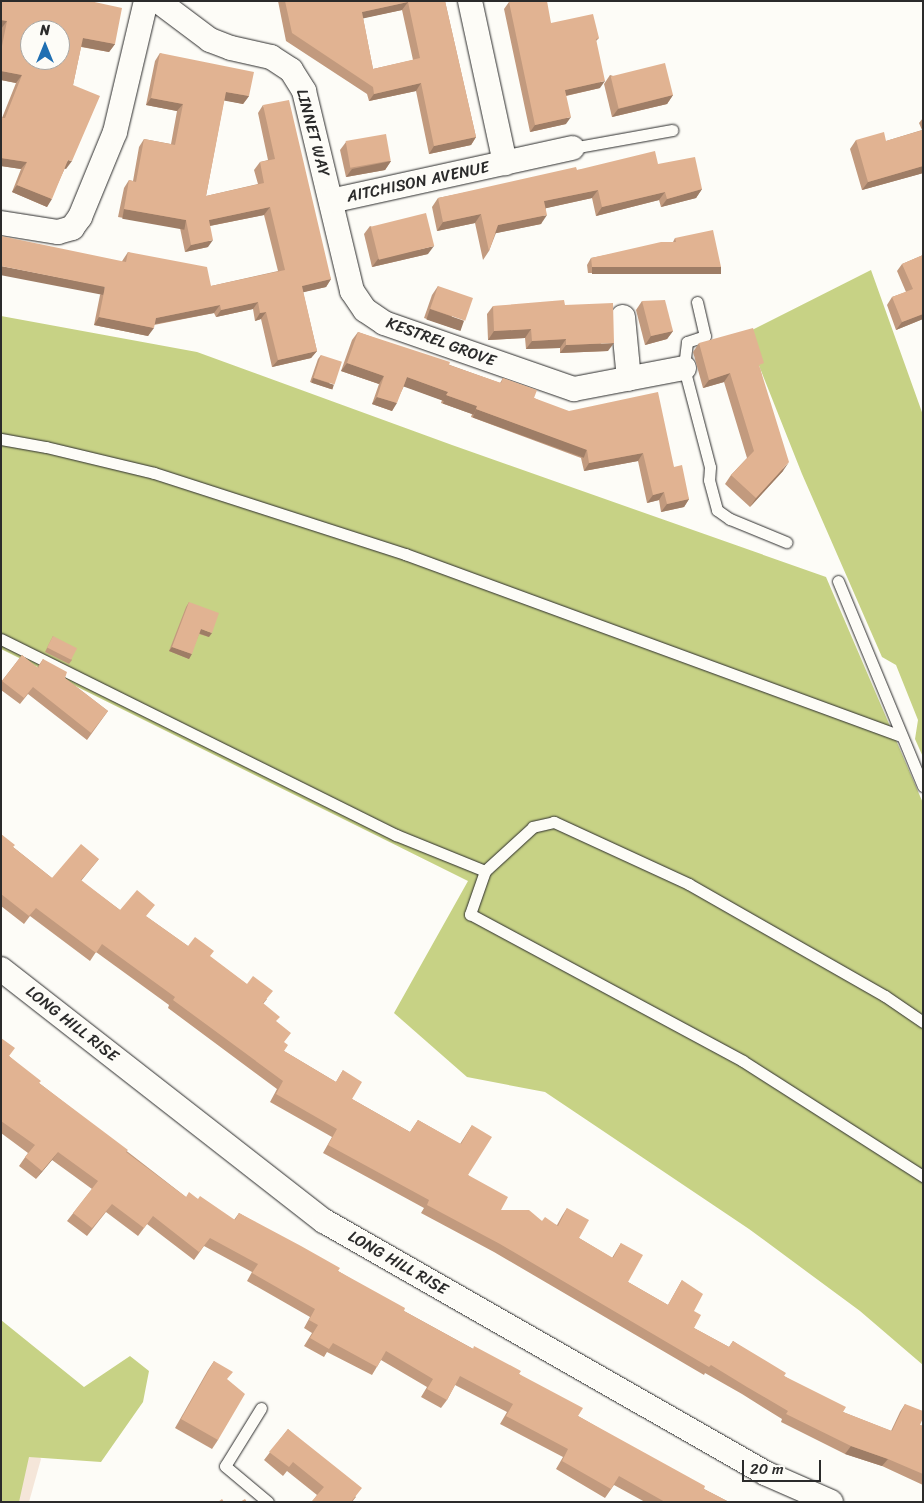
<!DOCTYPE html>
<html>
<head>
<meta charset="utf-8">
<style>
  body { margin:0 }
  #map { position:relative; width:924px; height:1503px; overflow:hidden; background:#fdfcf7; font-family:Sriracha,sans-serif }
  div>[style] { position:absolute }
  .built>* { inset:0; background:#f5e6d9 }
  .green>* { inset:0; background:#c7d285 }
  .roads { filter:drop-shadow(0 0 1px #2b2b2b) drop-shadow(0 0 1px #2b2b2b) }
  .lane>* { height:11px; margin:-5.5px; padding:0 5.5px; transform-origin:5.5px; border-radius:5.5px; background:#fdfcf7 }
  .street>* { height:24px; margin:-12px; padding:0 12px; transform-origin:12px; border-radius:12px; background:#fdfcf7 }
  .wall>* { inset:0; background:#c29a7e }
  .shaded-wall>* { inset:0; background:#9e7d66; transform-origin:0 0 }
  .building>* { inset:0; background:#e1b392; transform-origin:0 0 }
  span { translate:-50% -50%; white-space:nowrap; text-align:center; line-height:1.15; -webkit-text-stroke:4px #fdfcf7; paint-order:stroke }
  .street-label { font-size:16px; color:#2b2b2b }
  .frame { position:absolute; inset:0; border:2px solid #2b2b2b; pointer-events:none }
  .north { position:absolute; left:20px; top:20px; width:50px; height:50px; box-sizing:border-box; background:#fdfcf7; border:1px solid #a9a8a5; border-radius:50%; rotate:0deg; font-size:14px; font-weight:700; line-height:20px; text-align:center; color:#2b2b2b }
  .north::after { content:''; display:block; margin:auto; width:18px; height:22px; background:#1f6fb2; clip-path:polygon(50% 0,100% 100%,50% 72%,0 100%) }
  .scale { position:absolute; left:742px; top:1460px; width:79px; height:22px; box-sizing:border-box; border:2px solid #2b2b2b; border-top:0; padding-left:6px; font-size:15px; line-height:18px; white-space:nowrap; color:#2b2b2b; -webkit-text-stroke:4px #fdfcf7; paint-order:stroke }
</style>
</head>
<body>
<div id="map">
  <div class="built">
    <i style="clip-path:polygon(1px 1385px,41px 1459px,29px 1502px,1px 1502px)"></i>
  </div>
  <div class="green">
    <i style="clip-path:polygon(871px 270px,923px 415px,923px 757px,915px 739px,918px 720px,896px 665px,882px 657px,802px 474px,746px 333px)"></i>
    <i style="clip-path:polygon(1px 316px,197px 352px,452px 445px,826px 577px,923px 803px,923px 1365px,860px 1311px,749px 1229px,545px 1092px,467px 1077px,394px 1013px,468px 881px,1px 649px)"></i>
    <i style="clip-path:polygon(1px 1320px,84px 1387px,130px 1356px,149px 1371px,143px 1402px,101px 1462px,29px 1457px,19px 1502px,1px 1502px)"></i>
  </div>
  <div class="roads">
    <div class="lane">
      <i style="left:572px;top:148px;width:102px;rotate:-10.2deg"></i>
      <i style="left:697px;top:302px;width:35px;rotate:77deg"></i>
      <i style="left:705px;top:336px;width:19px;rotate:162deg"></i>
      <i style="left:687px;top:342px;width:26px;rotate:97deg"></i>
      <i style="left:684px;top:368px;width:102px;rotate:75.3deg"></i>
      <i style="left:710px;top:467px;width:13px;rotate:94deg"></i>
      <i style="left:709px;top:480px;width:31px;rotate:75deg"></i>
      <i style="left:717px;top:510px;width:16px;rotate:35deg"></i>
      <i style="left:730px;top:519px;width:61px;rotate:22.3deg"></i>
      <i style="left:1px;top:439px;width:46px;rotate:10.1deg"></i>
      <i style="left:46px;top:447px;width:111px;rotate:13.5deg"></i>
      <i style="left:154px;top:473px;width:264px;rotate:17.9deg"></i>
      <i style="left:405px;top:554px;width:528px;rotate:20.15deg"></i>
      <i style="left:838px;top:581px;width:222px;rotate:67.5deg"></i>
      <i style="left:1px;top:639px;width:441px;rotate:26.4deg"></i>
      <i style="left:396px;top:835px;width:96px;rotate:22deg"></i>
      <i style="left:923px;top:1022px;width:46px;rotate:-145.6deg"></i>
      <i style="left:885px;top:996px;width:226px;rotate:-150.3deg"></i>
      <i style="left:689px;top:884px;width:149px;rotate:-155.3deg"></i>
      <i style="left:554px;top:822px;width:22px;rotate:167deg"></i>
      <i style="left:533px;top:827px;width:65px;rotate:137.5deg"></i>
      <i style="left:485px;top:871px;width:46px;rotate:109.2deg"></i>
      <i style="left:470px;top:914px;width:310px;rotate:28.3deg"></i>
      <i style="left:743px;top:1061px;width:214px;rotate:32.6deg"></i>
      <i style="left:261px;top:1408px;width:68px;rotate:121.8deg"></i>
      <i style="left:225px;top:1466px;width:56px;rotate:39.9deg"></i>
    </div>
    <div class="street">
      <i style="left:158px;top:1px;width:65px;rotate:36.9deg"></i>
      <i style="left:210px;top:40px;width:22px;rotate:21deg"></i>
      <i style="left:231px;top:48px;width:41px;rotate:12.7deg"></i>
      <i style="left:271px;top:57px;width:24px;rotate:33deg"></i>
      <i style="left:291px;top:70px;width:25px;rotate:58deg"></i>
      <i style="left:304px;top:91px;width:206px;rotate:76.5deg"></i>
      <i style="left:352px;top:291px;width:23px;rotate:56deg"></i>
      <i style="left:365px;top:310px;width:23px;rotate:34deg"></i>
      <i style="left:384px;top:323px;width:201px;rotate:19.2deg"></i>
      <i style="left:574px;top:389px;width:112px;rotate:-10.8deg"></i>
      <i style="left:470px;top:1px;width:166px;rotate:77.8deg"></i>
      <i style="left:331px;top:201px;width:247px;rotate:-12.4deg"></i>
      <i style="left:1px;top:223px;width:58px;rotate:9deg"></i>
      <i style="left:58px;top:232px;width:15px;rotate:-16deg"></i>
      <i style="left:72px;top:228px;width:14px;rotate:-54deg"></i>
      <i style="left:80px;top:217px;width:92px;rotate:-67.6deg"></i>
      <i style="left:115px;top:132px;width:135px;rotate:-76.7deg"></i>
      <i style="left:623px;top:317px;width:62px;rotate:84.5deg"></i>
      <i style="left:1px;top:969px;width:410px;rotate:38deg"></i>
      <i style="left:324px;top:1221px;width:508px;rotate:29.74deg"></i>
      <i style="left:765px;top:1473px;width:72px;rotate:23.7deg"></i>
    </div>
  </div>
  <div class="wall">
    <i style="clip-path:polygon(1px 1px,115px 44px,109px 52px,81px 47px,73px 85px,66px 169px,65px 168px,47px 207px,12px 192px,21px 169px,1px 166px,1px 118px,2px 118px,16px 83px,1px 80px)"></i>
    <i style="clip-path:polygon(evenodd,278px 1px,445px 1px,476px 137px,471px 145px,429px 154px,416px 91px,369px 101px,367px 94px,286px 41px,278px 1px,402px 10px,413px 60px,373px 69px,363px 18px,402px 10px)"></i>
    <i style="clip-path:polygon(509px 2px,551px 23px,599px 38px,596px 41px,600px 88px,566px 96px,566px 124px,530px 132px,504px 9px)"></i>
    <i style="clip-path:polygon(160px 53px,249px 96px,243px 104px,224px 100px,206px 196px,258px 184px,254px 170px,260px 162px,268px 160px,258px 113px,263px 105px,331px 279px,326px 287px,303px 292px,317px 351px,311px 358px,272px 367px,261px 319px,255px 321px,253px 309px,216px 317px,214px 313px,154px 325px,148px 336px,94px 325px,100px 295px,128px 252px,211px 286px,278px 271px,264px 215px,210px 226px,208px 247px,185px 252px,180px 228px,118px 217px,124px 188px,129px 180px,133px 181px,139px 147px,144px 139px,171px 144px,177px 111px,146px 105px,155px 61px)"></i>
    <i style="clip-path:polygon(610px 75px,673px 95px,667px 104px,612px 117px,604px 84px)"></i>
    <i style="clip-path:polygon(923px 118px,923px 173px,862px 190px,850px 149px,856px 140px,886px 141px,922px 130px,919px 123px)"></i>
    <i style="clip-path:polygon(346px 142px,391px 161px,385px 170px,346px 177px,340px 150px)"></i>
    <i style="clip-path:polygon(658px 164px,702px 189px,696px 198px,661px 207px,659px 200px,596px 216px,592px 198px,546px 208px,541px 224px,496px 233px,489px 251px,483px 260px,475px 223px,437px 231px,432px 207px,438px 198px,577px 170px)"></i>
    <i style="clip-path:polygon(370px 226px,428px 254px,372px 267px,364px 234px)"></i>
    <i style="clip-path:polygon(675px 238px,721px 267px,716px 273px,588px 273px,587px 265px,591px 258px,673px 242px)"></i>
    <i style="clip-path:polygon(923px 255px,923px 319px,896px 330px,887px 305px,892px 297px,906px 292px,897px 271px,902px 264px)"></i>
    <i style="clip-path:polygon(438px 286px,458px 330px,424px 318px,432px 295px)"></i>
    <i style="clip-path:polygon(642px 301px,673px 331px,667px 339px,645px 345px,636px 310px)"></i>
    <i style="clip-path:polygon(565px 305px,608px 351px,560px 353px,560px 348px,526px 349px,525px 338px,488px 340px,487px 314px,493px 306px)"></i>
    <i style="clip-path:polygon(358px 332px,500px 383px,503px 378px,534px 398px,674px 467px,689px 499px,684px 507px,661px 512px,659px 500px,647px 503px,638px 461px,584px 471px,581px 458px,471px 417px,472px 414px,441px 403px,442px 400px,404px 386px,392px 411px,372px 404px,379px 384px,341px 371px,352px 340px)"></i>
    <i style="clip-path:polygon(699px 343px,760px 368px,783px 471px,750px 507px,725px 484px,731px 475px,747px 458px,724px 382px,703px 388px,693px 352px)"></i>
    <i style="clip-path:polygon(321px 355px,331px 389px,310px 382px,318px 359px)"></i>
    <i style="clip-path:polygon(189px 602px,209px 637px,199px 634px,189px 659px,169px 651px,186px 607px)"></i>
    <i style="clip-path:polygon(53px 636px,72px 660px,69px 664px,45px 652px)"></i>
    <i style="clip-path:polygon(22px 655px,37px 668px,43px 659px,65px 678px,108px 711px,87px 740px,28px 694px,20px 704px,1px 690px,1px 682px)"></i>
    <i style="clip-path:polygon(1px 834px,13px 847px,52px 878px,99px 859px,81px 881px,120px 910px,147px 917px,188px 946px,210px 957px,267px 999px,263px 1004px,276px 1022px,284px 1042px,284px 1051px,336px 1082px,343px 1070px,352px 1099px,410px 1132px,418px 1120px,460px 1144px,472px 1125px,468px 1175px,501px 1210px,557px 1225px,562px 1216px,567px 1208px,579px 1238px,612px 1258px,621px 1243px,628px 1282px,668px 1305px,682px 1280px,694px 1311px,694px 1328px,729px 1347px,733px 1341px,784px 1376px,843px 1412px,891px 1431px,900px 1412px,905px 1404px,920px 1425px,923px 1426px,923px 1485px,882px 1466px,845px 1454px,781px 1422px,782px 1419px,742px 1394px,705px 1373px,704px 1375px,494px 1252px,421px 1213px,424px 1208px,323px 1153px,332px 1137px,270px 1102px,277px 1089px,168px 1008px,169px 1005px,96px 952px,90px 961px,30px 916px,24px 924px,1px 906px)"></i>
    <i style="clip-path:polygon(1px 1038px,9px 1056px,39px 1083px,186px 1197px,198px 1199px,234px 1220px,239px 1213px,338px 1271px,404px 1311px,519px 1374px,578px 1416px,704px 1489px,729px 1502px,645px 1502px,614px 1485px,605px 1498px,556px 1469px,563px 1457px,500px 1424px,507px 1412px,455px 1385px,447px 1400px,441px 1408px,421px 1397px,427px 1387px,381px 1360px,372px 1375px,327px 1352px,324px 1357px,304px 1346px,312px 1333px,304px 1328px,310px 1317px,247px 1281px,252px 1272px,204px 1246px,194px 1260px,147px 1224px,138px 1236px,106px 1212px,87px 1236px,67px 1221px,92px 1189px,52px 1160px,36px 1179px,19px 1166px,28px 1153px,1px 1133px)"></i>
    <i style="clip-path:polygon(214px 1361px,227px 1379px,218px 1440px,212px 1449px,175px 1428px,208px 1370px)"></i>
    <i style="clip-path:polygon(288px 1429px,356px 1497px,352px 1502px,312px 1502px,317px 1495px,287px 1471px,283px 1476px,264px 1460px)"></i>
  </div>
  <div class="shaded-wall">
    <i style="clip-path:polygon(408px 2px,402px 10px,356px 20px,362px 12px)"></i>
    <i style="clip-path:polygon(1px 20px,7px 21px,1px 29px)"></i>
    <i style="clip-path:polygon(83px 38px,115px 44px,109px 52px,78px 46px)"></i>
    <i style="clip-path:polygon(1px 71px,22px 75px,16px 83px,1px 80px)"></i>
    <i style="clip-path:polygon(605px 81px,600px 88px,560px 97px,565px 90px)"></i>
    <i style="clip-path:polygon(421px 83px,416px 91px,369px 101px,374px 94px)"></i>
    <i style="clip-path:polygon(226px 92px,249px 96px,243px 104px,221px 100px)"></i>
    <i style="clip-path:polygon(673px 95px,667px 104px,612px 117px,618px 109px)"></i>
    <i style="clip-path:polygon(151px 98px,183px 104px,177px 111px,146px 105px)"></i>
    <i style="clip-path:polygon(571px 117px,566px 124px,530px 132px,535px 125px)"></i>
    <i style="clip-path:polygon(476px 137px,471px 145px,429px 154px,434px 146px)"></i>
    <i style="clip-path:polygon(1px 158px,27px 162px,21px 169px,1px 166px)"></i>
    <i style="clip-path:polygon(68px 160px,72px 161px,66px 169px,63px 168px)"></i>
    <i style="clip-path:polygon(391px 161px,385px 170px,346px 177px,352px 169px)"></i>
    <i style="clip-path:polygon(923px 166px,923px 173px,920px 174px,862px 190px,868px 182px)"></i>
    <i style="clip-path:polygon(17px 185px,52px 199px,47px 207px,12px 192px)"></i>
    <i style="clip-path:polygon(702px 189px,696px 198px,661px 207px,667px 199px)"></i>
    <i style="clip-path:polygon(598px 190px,592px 198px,538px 210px,544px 201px)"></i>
    <i style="clip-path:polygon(665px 192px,659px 200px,596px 216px,602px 207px)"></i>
    <i style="clip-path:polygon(270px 207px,264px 215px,204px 227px,209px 220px)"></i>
    <i style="left:124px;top:209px;width:63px;height:10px;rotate:10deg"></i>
    <i style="clip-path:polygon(481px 214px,475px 223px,437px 231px,443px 222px)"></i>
    <i style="clip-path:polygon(547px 215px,541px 224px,492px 234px,498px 225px)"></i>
    <i style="clip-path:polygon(213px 240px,208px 247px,185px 252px,191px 245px)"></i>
    <i style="clip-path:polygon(434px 246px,428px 254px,372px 267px,378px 259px)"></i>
    <i style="left:1px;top:266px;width:106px;height:9px;rotate:11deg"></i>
    <i style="left:592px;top:267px;width:129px;height:7px"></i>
    <i style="clip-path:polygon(331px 279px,326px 287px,296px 294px,302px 286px)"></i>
    <i style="clip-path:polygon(258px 302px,253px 309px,216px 317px,221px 310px)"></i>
    <i style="clip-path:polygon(220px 305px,214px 313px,150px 325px,156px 318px)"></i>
    <i style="left:430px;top:309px;width:36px;height:11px;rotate:19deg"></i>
    <i style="clip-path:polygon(266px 312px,261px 319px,255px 321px,260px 313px)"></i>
    <i style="clip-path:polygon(923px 314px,923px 319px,896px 330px,902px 322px)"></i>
    <i style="clip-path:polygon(99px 317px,154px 328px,148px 336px,94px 325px)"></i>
    <i style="clip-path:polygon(531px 329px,525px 338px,488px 340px,494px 331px)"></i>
    <i style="clip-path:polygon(673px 331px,667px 339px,645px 345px,651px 336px)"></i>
    <i style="clip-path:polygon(566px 339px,560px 348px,526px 349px,532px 341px)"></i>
    <i style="clip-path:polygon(614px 343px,608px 351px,560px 353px,566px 345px)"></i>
    <i style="clip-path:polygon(317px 351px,311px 358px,272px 367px,278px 360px)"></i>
    <i style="clip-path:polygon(347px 363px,384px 376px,379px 384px,341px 371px)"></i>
    <i style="clip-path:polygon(730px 373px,724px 382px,703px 388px,709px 380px)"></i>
    <i style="left:407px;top:377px;width:44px;height:10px;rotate:20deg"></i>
    <i style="left:313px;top:378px;width:22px;height:5px;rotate:18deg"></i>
    <i style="left:446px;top:395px;width:33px;height:9px;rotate:20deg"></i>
    <i style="clip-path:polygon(377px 397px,397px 403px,392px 411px,372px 404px)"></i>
    <i style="left:476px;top:409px;width:118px;height:9px;rotate:20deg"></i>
    <i style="clip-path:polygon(643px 453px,638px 461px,584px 471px,589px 463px)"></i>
    <i style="clip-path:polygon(789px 462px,783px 471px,750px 507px,756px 498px)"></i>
    <i style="clip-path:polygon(664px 492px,659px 500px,647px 503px,653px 495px)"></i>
    <i style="clip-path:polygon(689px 499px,684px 507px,661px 512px,667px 504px)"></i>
    <i style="clip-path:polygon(201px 629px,212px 633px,209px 637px,198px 633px)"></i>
    <i style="clip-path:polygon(172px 647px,192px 654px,189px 659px,169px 651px)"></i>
    <i style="clip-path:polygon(58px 1152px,52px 1160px,36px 1179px,42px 1171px)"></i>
    <i style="clip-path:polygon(851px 1446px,888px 1459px,882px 1466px,845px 1454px)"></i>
  </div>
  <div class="building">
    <i style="clip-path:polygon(evenodd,1px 1px,90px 1px,122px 8px,115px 44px,83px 38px,73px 85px,100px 96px,72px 161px,68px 160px,52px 199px,17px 185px,27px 162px,1px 158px,1px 118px,5px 118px,22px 75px,1px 71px,1px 51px,7px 21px,1px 20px,1px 1px,30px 30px,60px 30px,60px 60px,30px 60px,30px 30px)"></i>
    <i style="clip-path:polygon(evenodd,285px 1px,445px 1px,476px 137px,434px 146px,421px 83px,374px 94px,373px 87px,292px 33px,285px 1px,408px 2px,420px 58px,373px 69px,362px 12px,408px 2px)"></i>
    <i style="clip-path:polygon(547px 1px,551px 23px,593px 14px,599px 38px,596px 39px,605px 81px,565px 90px,571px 117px,535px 125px,509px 2px)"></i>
    <i style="clip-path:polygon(160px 53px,254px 72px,249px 96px,226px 92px,206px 196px,264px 183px,260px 162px,275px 159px,263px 105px,289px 100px,331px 279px,302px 286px,317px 351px,278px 360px,266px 312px,260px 313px,258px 302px,221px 310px,220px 305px,156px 318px,154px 328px,99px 317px,105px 287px,1px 266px,1px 236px,126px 262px,128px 252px,207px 267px,211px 286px,285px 270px,270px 207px,209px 220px,213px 240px,191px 245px,186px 220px,124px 209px,129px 180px,136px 182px,144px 139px,175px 145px,183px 104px,151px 98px)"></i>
    <i style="left:665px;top:63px;width:33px;height:56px;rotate:76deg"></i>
    <i style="clip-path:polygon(923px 130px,923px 166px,868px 182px,856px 140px,884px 132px,886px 141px)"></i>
    <i style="left:386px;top:134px;width:27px;height:41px;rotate:80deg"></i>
    <i style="clip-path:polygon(655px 151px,658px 164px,695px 157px,702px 189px,667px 199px,665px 192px,602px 207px,598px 190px,544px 201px,547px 215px,498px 225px,489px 251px,481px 214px,443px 222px,438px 198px,576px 167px,577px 170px)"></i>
    <i style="left:426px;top:213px;width:34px;height:57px;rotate:76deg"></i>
    <i style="clip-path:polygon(713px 230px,721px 267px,592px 267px,591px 258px,661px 242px,676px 242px,675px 238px)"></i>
    <i style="clip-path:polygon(923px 255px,923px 314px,902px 322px,892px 297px,913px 289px,902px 264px)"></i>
    <i style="left:438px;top:286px;width:37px;height:24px;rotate:19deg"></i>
    <i style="clip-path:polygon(564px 300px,565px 305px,613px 303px,614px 343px,566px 345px,566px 339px,532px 341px,531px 329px,494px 331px,493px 306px)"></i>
    <i style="clip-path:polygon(665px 300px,673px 331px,651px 336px,642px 301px)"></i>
    <i style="clip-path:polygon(753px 328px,764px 363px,759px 365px,789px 462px,756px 498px,731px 475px,754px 451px,730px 373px,709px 380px,699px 343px)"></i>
    <i style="clip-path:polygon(358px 332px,450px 362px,449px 365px,501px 383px,503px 378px,537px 390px,534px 398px,569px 411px,658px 392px,674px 467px,682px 465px,689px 499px,667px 504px,664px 492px,653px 495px,643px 453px,589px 463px,587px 450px,476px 409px,477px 406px,446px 395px,448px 392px,407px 377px,397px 403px,377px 397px,384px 376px,347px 363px)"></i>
    <i style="left:321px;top:355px;width:22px;height:24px;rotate:18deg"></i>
    <i style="clip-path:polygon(189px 602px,219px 613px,212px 633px,201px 629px,192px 654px,172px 647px)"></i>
    <i style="left:53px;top:636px;width:27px;height:13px;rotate:27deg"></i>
    <i style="clip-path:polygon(22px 655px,38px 668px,43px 659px,67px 672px,65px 678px,108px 711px,91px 733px,33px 687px,24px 698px,2px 681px)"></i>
    <i style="clip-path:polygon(1px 834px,15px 845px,13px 847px,52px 878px,81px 844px,99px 859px,81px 880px,120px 910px,137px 890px,155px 905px,146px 916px,188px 946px,195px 937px,214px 951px,210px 956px,247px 984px,253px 976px,273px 991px,263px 1003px,280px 1017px,276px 1021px,291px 1033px,284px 1042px,288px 1045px,284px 1051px,336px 1082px,343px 1070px,362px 1082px,352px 1099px,410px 1132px,418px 1120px,461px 1144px,472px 1125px,492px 1137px,468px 1175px,508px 1197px,501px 1210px,529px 1210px,542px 1221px,545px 1217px,558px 1226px,567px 1208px,589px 1220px,579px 1238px,613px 1258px,621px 1243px,643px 1255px,628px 1282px,668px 1305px,682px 1280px,703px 1294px,694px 1311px,701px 1315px,694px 1328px,729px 1347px,733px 1341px,786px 1373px,784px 1376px,846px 1407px,843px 1412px,892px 1431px,905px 1404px,923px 1411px,923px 1418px,920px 1425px,923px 1426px,923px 1474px,888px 1459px,851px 1446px,786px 1414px,788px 1411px,747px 1387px,711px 1365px,709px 1367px,500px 1244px,427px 1205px,429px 1200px,328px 1145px,337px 1129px,276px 1094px,283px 1081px,173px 1000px,175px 997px,102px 944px,96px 953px,36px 908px,29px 916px,1px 894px)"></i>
    <i style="clip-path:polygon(1px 1038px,15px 1048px,9px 1056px,41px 1081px,39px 1083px,128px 1150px,126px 1152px,186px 1197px,189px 1192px,198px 1199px,200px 1196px,235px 1220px,239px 1213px,301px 1246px,340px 1268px,338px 1271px,405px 1308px,404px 1311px,473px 1349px,474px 1346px,521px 1371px,519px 1374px,583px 1408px,578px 1416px,705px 1486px,704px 1489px,729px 1502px,665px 1502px,619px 1476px,611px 1489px,562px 1461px,568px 1449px,506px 1416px,513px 1404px,460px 1376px,447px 1400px,427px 1389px,433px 1379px,386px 1351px,377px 1367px,333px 1343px,329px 1349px,310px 1338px,318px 1325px,309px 1320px,315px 1309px,252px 1273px,258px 1264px,210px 1238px,199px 1252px,153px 1216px,144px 1228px,112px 1204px,92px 1228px,73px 1213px,98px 1181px,58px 1152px,42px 1171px,25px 1157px,35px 1145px,1px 1121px)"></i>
    <i style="clip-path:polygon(214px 1361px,233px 1372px,227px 1379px,245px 1394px,218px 1440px,181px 1419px)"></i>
    <i style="clip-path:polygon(288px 1429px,362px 1488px,351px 1502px,314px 1502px,312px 1501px,324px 1487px,293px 1462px,289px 1467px,269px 1452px)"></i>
    <i style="clip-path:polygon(222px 1499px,224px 1502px,218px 1502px)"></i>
    <i style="clip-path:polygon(245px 1499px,247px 1502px,240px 1502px)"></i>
  </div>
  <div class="street-label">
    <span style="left:313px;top:133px;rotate:75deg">LINNET WAY</span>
    <span style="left:418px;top:182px;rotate:-12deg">AITCHISON AVENUE</span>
    <span style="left:441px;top:342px;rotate:20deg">KESTREL GROVE</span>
    <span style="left:72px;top:1024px;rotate:38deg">LONG HILL RISE</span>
    <span style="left:398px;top:1263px;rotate:30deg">LONG HILL RISE</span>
  </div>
  <div class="frame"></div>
  <div class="north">N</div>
  <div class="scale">20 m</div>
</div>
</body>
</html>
